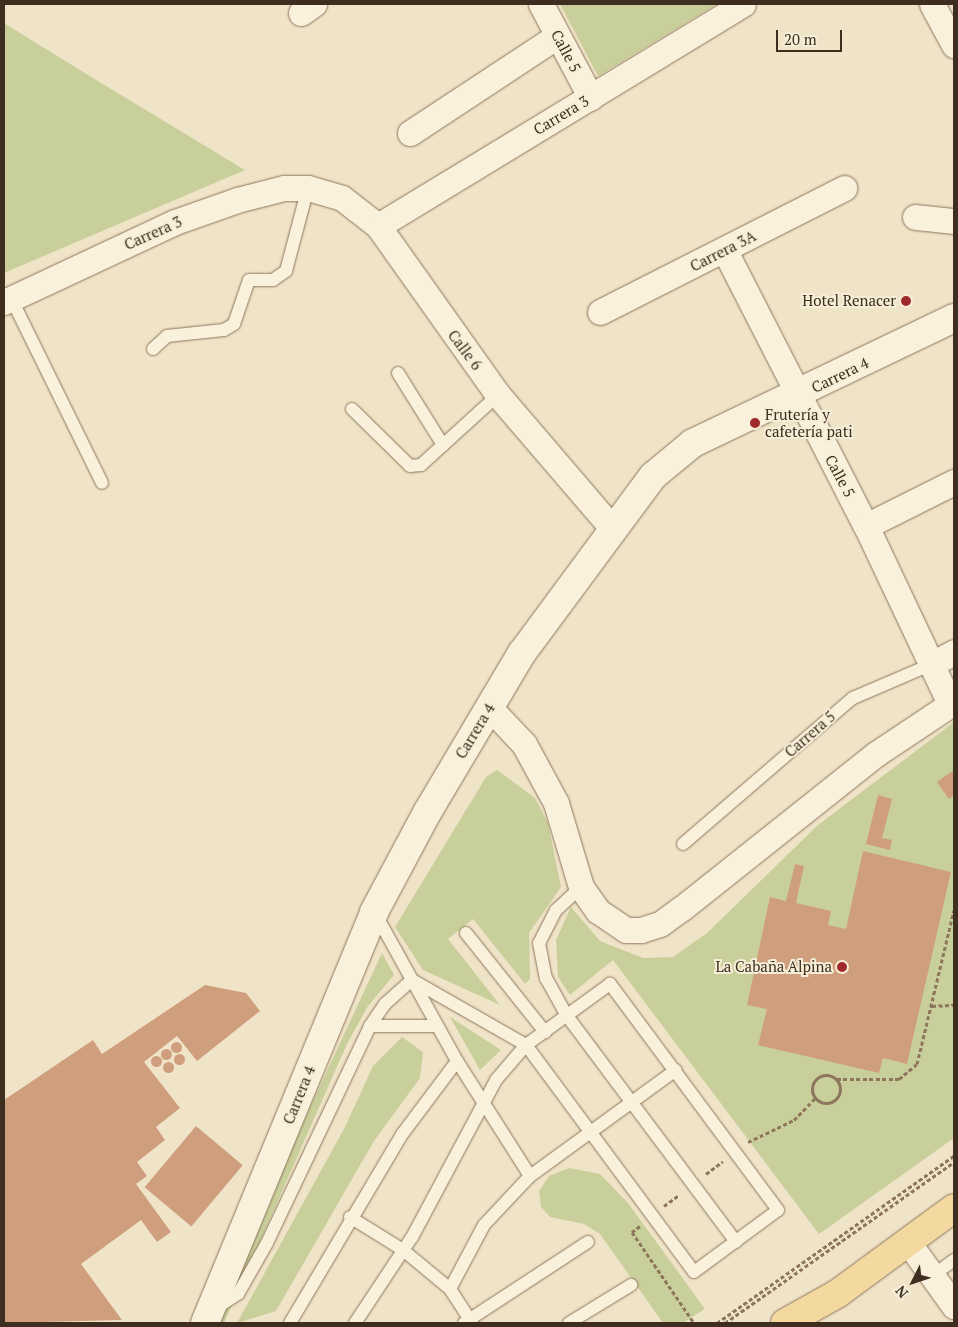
<!DOCTYPE html>
<html>
<head>
<meta charset="utf-8">
<style>
  body { margin:0 }
  #map { position:relative; width:958px; height:1327px; overflow:hidden; background:#f0e4c8; font-family:"PT Serif",serif }
  div>[style] { position:absolute }
  .green>* { inset:0; background:#c9cf9b }
  .building>* { inset:0; background:#cf9f7d; transform-origin:0 0 }
  .round { border-radius:50% }
  .path>* { height:3px; margin-top:-1.5px; transform-origin:0; background:repeating-linear-gradient(90deg,#8d765c 0 4px,transparent 0 6.5px) }
  .path>.ring { margin:-1.5px; padding:0; box-sizing:content-box; background:none; border:3px solid #8d765c; border-radius:50% }
  .roads { filter:drop-shadow(0 0 1px #8d765c) drop-shadow(0 0 1px #8d765c) }
  .lane>* { height:12px; margin:-6px; padding:0 6px; transform-origin:6px; border-radius:6px; background:#faf1dc }
  .street>* { height:25px; margin:-12.5px; padding:0 12.5px; transform-origin:12.5px; border-radius:12.5px; background:#faf1dc }
  .secondary>* { height:28px; margin:-14px; padding:0 14px; transform-origin:14px; border-radius:14px; background:#faf1dc }
  .primary>* { height:28px; margin:-14px; padding:0 14px; transform-origin:14px; border-radius:14px; background:#f3d9a0 }
  .dots>* { width:14px; height:14px; translate:-50% -50%; box-sizing:border-box; border:2px solid #f7eed8; border-radius:50% }
  span { translate:-50% -50%; white-space:nowrap; text-align:center; line-height:1.15; -webkit-text-stroke:4px #f7eed8; paint-order:stroke }
  .street-label { font-size:15px; color:#3d2e20 }
  .poi-label { font-size:15px; color:#3d2e20 }
  .right { translate:-100% -50%; text-align:right }
  .left { translate:0 -50%; text-align:left }
  .frame { position:absolute; inset:0; border:5px solid #3d2e20; pointer-events:none }
  .north { position:absolute; left:888px; top:1257px; width:50px; height:50px; -webkit-text-stroke:4px #f7eed8; paint-order:stroke; rotate:229deg; font-size:14px; font-weight:700; line-height:20px; text-align:center; color:#3d2e20 }
  .north::after { content:''; display:block; margin:auto; width:18px; height:22px; background:#3d2e20; clip-path:polygon(50% 0,100% 100%,50% 72%,0 100%) }
  .scale { position:absolute; left:776px; top:30px; width:66px; height:22px; box-sizing:border-box; border:2px solid #3d2e20; border-top:0; padding-left:6px; font-size:15px; line-height:18px; white-space:nowrap; color:#3d2e20; -webkit-text-stroke:4px #f7eed8; paint-order:stroke }
</style>
</head>
<body>
<div id="map">
  <div class="green">
    <i style="clip-path:polygon(560px 4px,717px 4px,598px 76px)"></i>
    <i style="clip-path:polygon(4px 23px,88px 75px,245px 170px,4px 273px)"></i>
    <i style="clip-path:polygon(954px 722px,954px 1138px,819px 1234px,613px 960px,570px 995px,558px 977px,556px 940px,571px 907px,600px 941px,643px 958px,673px 957px,707px 933px,818px 825px)"></i>
    <i style="clip-path:polygon(497px 770px,535px 798px,548px 823px,561px 887px,529px 933px,530px 979px,525px 984px,473px 919px,448px 939px,500px 1005px,423px 970px,395px 927px,486px 777px)"></i>
    <i style="clip-path:polygon(382px 953px,394px 975px,368px 1006px,347px 1044px,224px 1323px,219px 1323px,291px 1148px)"></i>
    <i style="clip-path:polygon(450px 1017px,501px 1050px,480px 1070px)"></i>
    <i style="clip-path:polygon(402px 1037px,423px 1052px,420px 1078px,374px 1141px,276px 1311px,237px 1323px,345px 1127px,373px 1066px)"></i>
    <i style="clip-path:polygon(569px 1168px,600px 1174px,628px 1203px,705px 1309px,683px 1323px,663px 1323px,600px 1234px,584px 1224px,550px 1217px,541px 1207px,539px 1191px,549px 1176px)"></i>
  </div>
  <div class="building">
    <i style="clip-path:polygon(954px 770px,954px 795px,949px 799px,937px 782px)"></i>
    <i style="clip-path:polygon(878px 795px,892px 799px,882px 838px,892px 840px,890px 850px,866px 844px)"></i>
    <i style="clip-path:polygon(863px 851px,951px 872px,907px 1064px,883px 1058px,879px 1073px,758px 1045px,767px 1009px,747px 1005px,770px 897px,786px 901px,795px 864px,804px 866px,796px 903px,831px 911px,828px 925px,846px 929px)"></i>
    <i style="clip-path:polygon(205px 985px,246px 993px,260px 1011px,197px 1061px,177px 1036px,144px 1062px,180px 1108px,156px 1127px,165px 1140px,137px 1162px,147px 1176px,136px 1184px,171px 1232px,157px 1242px,141px 1220px,81px 1264px,122px 1320px,4px 1323px,4px 1100px,93px 1040px,102px 1054px)"></i>
    <i class="round" style="left:170.5px;top:1041.5px;width:11px;height:11px"></i>
    <i class="round" style="left:160.5px;top:1048.5px;width:11px;height:11px"></i>
    <i class="round" style="left:173.5px;top:1053.5px;width:11px;height:11px"></i>
    <i class="round" style="left:150.5px;top:1055.5px;width:11px;height:11px"></i>
    <i class="round" style="left:162.5px;top:1061.5px;width:11px;height:11px"></i>
    <i style="left:196px;top:1126px;width:61px;height:80px;rotate:40deg"></i>
  </div>
  <div class="path">
    <i style="left:932px;top:1006px;width:22px;rotate:-3deg"></i>
    <i class="ring" style="left:812px;top:1075px;width:25px;height:25px"></i>
    <i style="left:837px;top:1079px;width:62px"></i>
    <i style="left:899px;top:1079px;width:23px;rotate:-40deg"></i>
    <i style="left:917px;top:1064px;width:158px;rotate:-76.5deg"></i>
    <i style="left:748px;top:1142px;width:51px;rotate:-25.6deg"></i>
    <i style="left:794px;top:1120px;width:30px;rotate:-46deg"></i>
    <i style="left:706px;top:1174px;width:21px;rotate:-37deg"></i>
    <i style="left:664px;top:1206px;width:19px;rotate:-36deg"></i>
    <i style="left:640px;top:1226px;width:10px;rotate:143deg"></i>
    <i style="left:632px;top:1232px;width:110px;rotate:55.7deg"></i>
    <i style="left:717px;top:1323px;width:290px;rotate:-35.2deg"></i>
    <i style="left:725px;top:1323px;width:280px;rotate:-35.1deg"></i>
  </div>
  <div class="roads">
    <div class="lane">
      <i style="left:11px;top:298px;width:206px;rotate:63.8deg"></i>
      <i style="left:153px;top:349px;width:19px;rotate:-43deg"></i>
      <i style="left:167px;top:336px;width:57px;rotate:-6deg"></i>
      <i style="left:224px;top:330px;width:12px;rotate:-31deg"></i>
      <i style="left:234px;top:324px;width:46px;rotate:-71.2deg"></i>
      <i style="left:249px;top:280px;width:24px"></i>
      <i style="left:273px;top:280px;width:16px;rotate:-35deg"></i>
      <i style="left:286px;top:271px;width:86px;rotate:-75.2deg"></i>
      <i style="left:398px;top:373px;width:85px;rotate:58deg"></i>
      <i style="left:352px;top:409px;width:81px;rotate:44.5deg"></i>
      <i style="left:410px;top:466px;width:11px;rotate:-5deg"></i>
      <i style="left:421px;top:465px;width:104px;rotate:-42.3deg"></i>
      <i style="left:683px;top:844px;width:224px;rotate:-40.7deg"></i>
      <i style="left:853px;top:698px;width:84px;rotate:-23.2deg"></i>
      <i style="left:581px;top:887px;width:34px;rotate:137deg"></i>
      <i style="left:556px;top:910px;width:37px;rotate:117deg"></i>
      <i style="left:539px;top:943px;width:36px;rotate:79deg"></i>
      <i style="left:546px;top:978px;width:43px;rotate:61.1deg"></i>
      <i style="left:567px;top:1016px;width:282px;rotate:53.2deg"></i>
      <i style="left:375px;top:913px;width:169px;rotate:61deg"></i>
      <i style="left:457px;top:1061px;width:136px;rotate:57.6deg"></i>
      <i style="left:466px;top:933px;width:127px;rotate:51.4deg"></i>
      <i style="left:370px;top:1026px;width:67px"></i>
      <i style="left:350px;top:1217px;width:62px;rotate:31.9deg"></i>
      <i style="left:403px;top:1250px;width:61px;rotate:39.7deg"></i>
      <i style="left:450px;top:1289px;width:40px;rotate:57.1deg"></i>
      <i style="left:932px;top:1276px;width:27px;rotate:-36deg"></i>
      <i style="left:450px;top:1289px;width:72px;rotate:-62deg"></i>
      <i style="left:484px;top:1225px;width:67px;rotate:-46.8deg"></i>
      <i style="left:530px;top:1176px;width:180px;rotate:-36deg"></i>
      <i style="left:213px;top:1310px;width:30px;rotate:-33deg"></i>
      <i style="left:238px;top:1294px;width:59px;rotate:-60.4deg"></i>
      <i style="left:267px;top:1243px;width:240px;rotate:-64.6deg"></i>
      <i style="left:370px;top:1026px;width:27px;rotate:-56deg"></i>
      <i style="left:385px;top:1004px;width:36px;rotate:-42deg"></i>
      <i style="left:412px;top:980px;width:131px;rotate:29.7deg"></i>
      <i style="left:526px;top:1045px;width:282px;rotate:53.5deg"></i>
      <i style="left:694px;top:1272px;width:104px;rotate:-36.4deg"></i>
      <i style="left:778px;top:1210px;width:282px;rotate:-126.6deg"></i>
      <i style="left:610px;top:984px;width:104px;rotate:144deg"></i>
      <i style="left:526px;top:1045px;width:46px;rotate:130.6deg"></i>
      <i style="left:496px;top:1080px;width:178px;rotate:118.1deg"></i>
      <i style="left:412px;top:1237px;width:103px;rotate:123.5deg"></i>
      <i style="left:290px;top:1323px;width:221px;rotate:-59.3deg"></i>
      <i style="left:403px;top:1133px;width:90px;rotate:-53.1deg"></i>
      <i style="left:464px;top:1323px;width:148px;rotate:-33.2deg"></i>
      <i style="left:569px;top:1323px;width:73px;rotate:-31.5deg"></i>
    </div>
    <div class="street">
      <i style="left:541px;top:4px;width:106px;rotate:62deg"></i>
      <i style="left:932px;top:4px;width:47px;rotate:61.8deg"></i>
      <i style="left:301px;top:13px;width:16px;rotate:-35deg"></i>
      <i style="left:410px;top:133px;width:176px;rotate:-33.4deg"></i>
      <i style="left:915px;top:217px;width:39px;rotate:6deg"></i>
      <i style="left:378px;top:226px;width:427px;rotate:-31.3deg"></i>
      <i style="left:725px;top:251px;width:309px;rotate:62.9deg"></i>
      <i style="left:866px;top:526px;width:197px;rotate:64.7deg"></i>
      <i style="left:4px;top:302px;width:189px;rotate:-25.1deg"></i>
      <i style="left:175px;top:222px;width:66px;rotate:-19.5deg"></i>
      <i style="left:237px;top:200px;width:49px;rotate:-14.3deg"></i>
      <i style="left:284px;top:188px;width:24px"></i>
      <i style="left:308px;top:188px;width:35px;rotate:16deg"></i>
      <i style="left:342px;top:198px;width:46px;rotate:37.9deg"></i>
      <i style="left:378px;top:226px;width:207px;rotate:54.6deg"></i>
      <i style="left:498px;top:395px;width:177px;rotate:49.4deg"></i>
      <i style="left:600px;top:312px;width:274px;rotate:-26.9deg"></i>
      <i style="left:866px;top:526px;width:98px;rotate:-26.6deg"></i>
      <i style="left:930px;top:665px;width:27px;rotate:-28deg"></i>
      <i style="left:489px;top:707px;width:51px;rotate:46.6deg"></i>
      <i style="left:524px;top:744px;width:67px;rotate:61.5deg"></i>
      <i style="left:556px;top:803px;width:88px;rotate:73.4deg"></i>
      <i style="left:581px;top:887px;width:29px;rotate:55deg"></i>
      <i style="left:598px;top:911px;width:34px;rotate:34deg"></i>
      <i style="left:626px;top:930px;width:15px"></i>
      <i style="left:641px;top:930px;width:20px;rotate:-18deg"></i>
      <i style="left:660px;top:924px;width:26px;rotate:-36deg"></i>
      <i style="left:681px;top:909px;width:249px;rotate:-38.5deg"></i>
      <i style="left:876px;top:754px;width:94px;rotate:-33.7deg"></i>
      <i style="left:908px;top:1242px;width:79px;rotate:54.3deg"></i>
    </div>
    <div class="secondary">
      <i style="left:205px;top:1323px;width:444px;rotate:-67.6deg"></i>
      <i style="left:374px;top:912px;width:115px;rotate:-61.9deg"></i>
      <i style="left:428px;top:811px;width:184px;rotate:-59.3deg"></i>
      <i style="left:522px;top:653px;width:220px;rotate:-53.5deg"></i>
      <i style="left:653px;top:476px;width:52px;rotate:-39.5deg"></i>
      <i style="left:693px;top:443px;width:289px;rotate:-25.6deg"></i>
    </div>
    <div class="primary">
      <i style="left:785px;top:1323px;width:60px;rotate:-29.1deg"></i>
      <i style="left:837px;top:1294px;width:145px;rotate:-36.3deg"></i>
    </div>
  </div>
  <div class="dots">
    <i style="left:906px;top:301px;background:#9e2a2b"></i>
    <i style="left:755px;top:423px;background:#9e2a2b"></i>
    <i style="left:842px;top:967px;background:#9e2a2b"></i>
  </div>
  <div class="street-label">
    <span style="left:566px;top:51px;rotate:62deg">Calle 5</span>
    <span style="left:561px;top:115px;rotate:-31deg">Carrera 3</span>
    <span style="left:153px;top:233px;rotate:-24deg">Carrera 3</span>
    <span style="left:723px;top:251px;rotate:-27deg">Carrera 3A</span>
    <span style="left:465px;top:350px;rotate:53deg">Calle 6</span>
    <span style="left:840px;top:375px;rotate:-26deg">Carrera 4</span>
    <span style="left:840px;top:476px;rotate:62deg">Calle 5</span>
    <span style="left:475px;top:731px;rotate:-59deg">Carrera 4</span>
    <span style="left:810px;top:734px;rotate:-41deg">Carrera 5</span>
    <span style="left:299px;top:1095px;rotate:-68deg">Carrera 4</span>
  </div>
  <div class="poi-label">
    <span class="right" style="left:896px;top:301px">Hotel Renacer</span>
    <span class="left" style="left:765px;top:423px">Frutería y<br>cafetería pati</span>
    <span class="right" style="left:832px;top:967px">La Cabaña Alpina</span>
  </div>
  <div class="frame"></div>
  <div class="north">N</div>
  <div class="scale">20 m</div>
</div>
</body>
</html>
